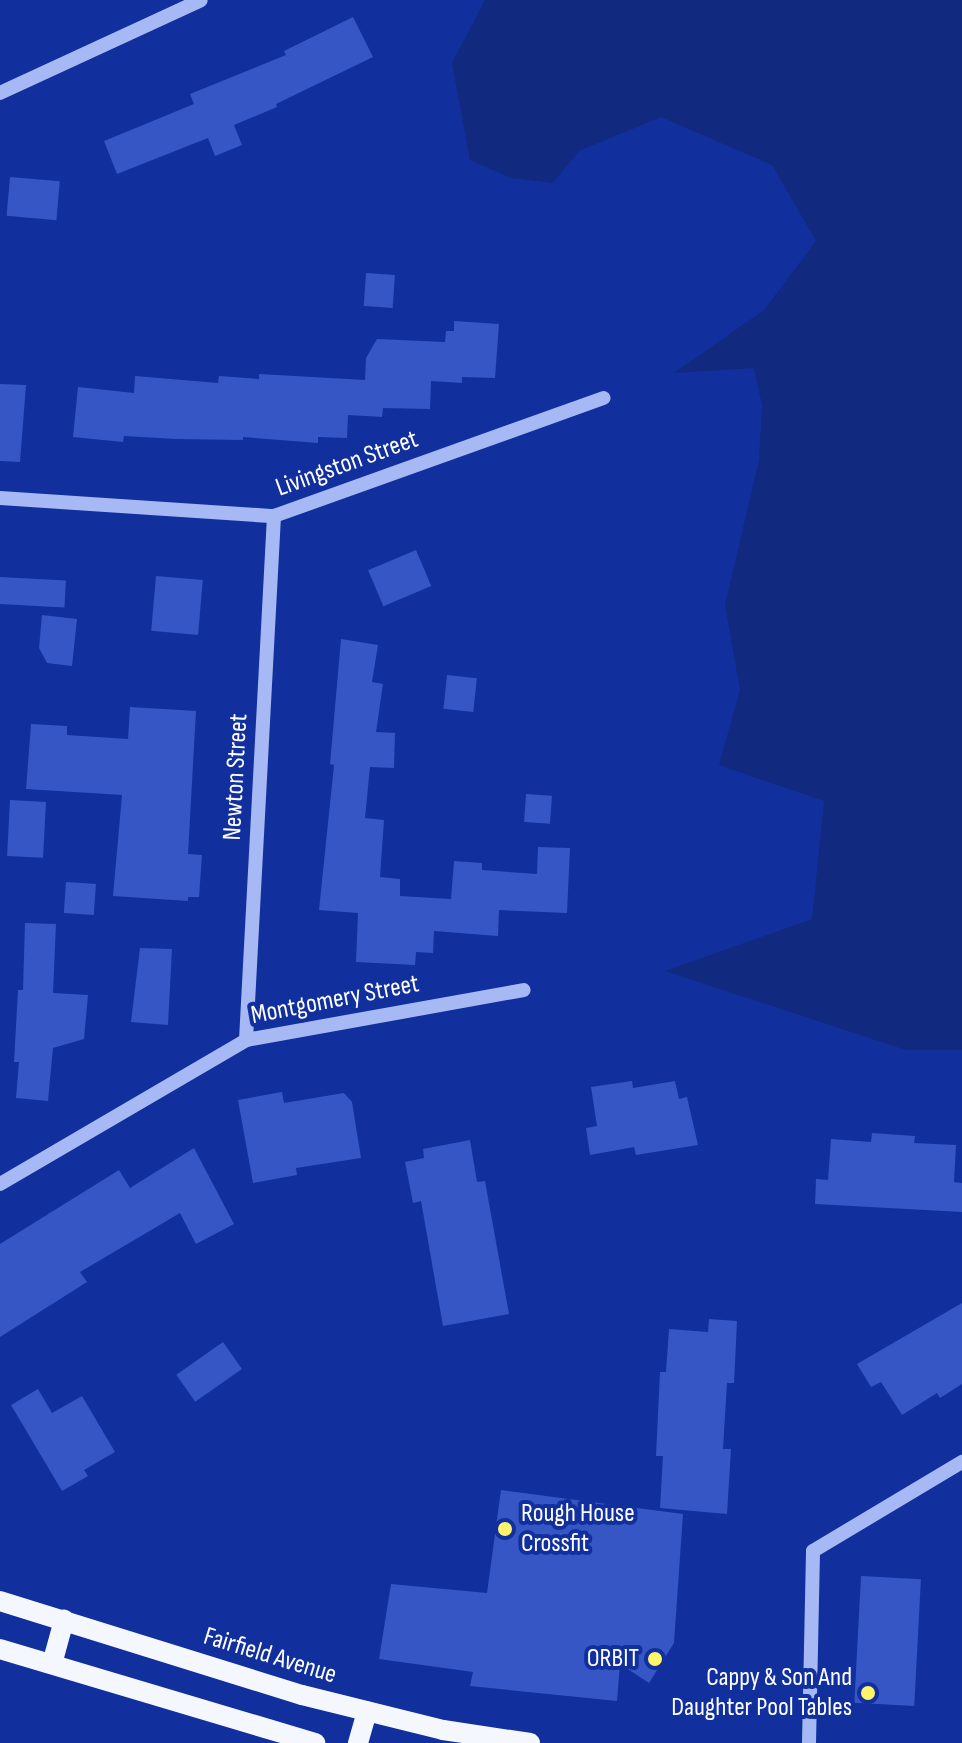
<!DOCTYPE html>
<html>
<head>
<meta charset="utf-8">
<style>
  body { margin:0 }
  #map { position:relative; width:962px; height:1743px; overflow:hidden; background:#11309d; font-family:"Sofia Sans Condensed",sans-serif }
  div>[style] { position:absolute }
  .water>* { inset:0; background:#11297e }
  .building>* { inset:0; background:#3556c4; transform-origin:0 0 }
  .minor>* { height:14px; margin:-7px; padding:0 7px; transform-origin:7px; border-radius:7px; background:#a7b9f5 }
  .major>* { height:20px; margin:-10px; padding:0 10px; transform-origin:10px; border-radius:10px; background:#f5f7ff }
  .dots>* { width:22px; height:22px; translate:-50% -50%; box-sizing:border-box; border:4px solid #11309d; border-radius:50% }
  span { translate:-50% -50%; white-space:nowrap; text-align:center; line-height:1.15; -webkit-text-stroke:8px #11309d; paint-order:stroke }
  .street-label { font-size:26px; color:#fff }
  .poi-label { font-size:26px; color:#fff }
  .left { translate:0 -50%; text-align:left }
  .right { translate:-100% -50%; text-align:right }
</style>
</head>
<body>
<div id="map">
  <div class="water">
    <i style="clip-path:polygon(485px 0,962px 0,962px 1050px,906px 1050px,665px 971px,812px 919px,824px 801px,719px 765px,740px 690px,725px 605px,759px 460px,762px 405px,754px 368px,674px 373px,764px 310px,816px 241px,772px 165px,661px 117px,579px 151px,553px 183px,511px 178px,470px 160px,452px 63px)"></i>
  </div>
  <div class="building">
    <i style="clip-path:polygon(353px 17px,373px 57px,276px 104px,277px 107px,234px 125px,242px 145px,215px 156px,208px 138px,117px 174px,104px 141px,194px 104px,190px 94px,286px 55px,284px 51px)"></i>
    <i style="left:10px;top:177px;width:50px;height:39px;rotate:5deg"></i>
    <i style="left:366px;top:273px;width:29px;height:33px;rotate:4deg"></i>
    <i style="clip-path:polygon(454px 321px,499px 324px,495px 378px,462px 377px,462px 383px,431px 381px,430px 409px,383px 408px,382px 417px,348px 415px,347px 438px,318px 437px,318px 443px,243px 437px,243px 440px,176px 439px,124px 436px,123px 442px,73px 437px,78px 387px,134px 393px,135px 376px,218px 383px,219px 376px,259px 379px,259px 374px,365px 380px,366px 358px,377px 339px,445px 342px,446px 331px,454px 331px)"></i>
    <i style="clip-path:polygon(0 384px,26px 385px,20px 462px,0 461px)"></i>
    <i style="left:416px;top:550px;width:39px;height:52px;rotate:67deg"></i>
    <i style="left:156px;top:576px;width:47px;height:55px;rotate:5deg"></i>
    <i style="left:0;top:577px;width:66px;height:27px;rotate:3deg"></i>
    <i style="clip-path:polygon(42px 615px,77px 619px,72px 666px,47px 663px,39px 648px)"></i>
    <i style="clip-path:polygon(341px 639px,378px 645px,372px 682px,383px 684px,376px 732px,395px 733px,394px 768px,370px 767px,365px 818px,384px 820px,380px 877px,400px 879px,400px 896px,451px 899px,454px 861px,482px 863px,482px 870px,537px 874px,538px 847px,570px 848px,567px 913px,499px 910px,498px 936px,434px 931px,433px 953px,416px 952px,415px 965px,356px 962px,358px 913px,319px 910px,334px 765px,330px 764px)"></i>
    <i style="left:447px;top:675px;width:30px;height:34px;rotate:6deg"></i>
    <i style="clip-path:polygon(130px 707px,196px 711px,188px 854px,202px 855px,199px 897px,188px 897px,188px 901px,113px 896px,122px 795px,26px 789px,31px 724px,67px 726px,67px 735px,128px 739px)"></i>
    <i style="left:526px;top:794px;width:26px;height:28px;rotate:4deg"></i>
    <i style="left:10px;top:800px;width:36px;height:56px;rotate:3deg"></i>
    <i style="left:66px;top:882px;width:30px;height:31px;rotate:4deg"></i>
    <i style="clip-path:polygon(25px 923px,56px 924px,53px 993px,88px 995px,84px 1039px,53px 1048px,48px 1101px,16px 1098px,19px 1062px,14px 1062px,18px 990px,23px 990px)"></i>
    <i style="clip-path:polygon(140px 948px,172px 949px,168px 1025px,131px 1022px)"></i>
    <i style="clip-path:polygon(632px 1081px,633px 1088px,675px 1081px,679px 1099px,687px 1097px,698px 1145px,636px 1155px,634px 1147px,590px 1155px,586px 1128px,597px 1126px,591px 1087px)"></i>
    <i style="clip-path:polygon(282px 1092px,284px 1103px,344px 1093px,352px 1102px,361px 1158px,296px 1168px,297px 1175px,253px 1183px,238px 1100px)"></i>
    <i style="clip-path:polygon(872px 1133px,915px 1136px,914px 1143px,956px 1145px,954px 1182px,962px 1183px,962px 1212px,815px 1204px,816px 1179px,828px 1180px,831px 1139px,871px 1142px)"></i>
    <i style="clip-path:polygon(470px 1140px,477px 1182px,485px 1181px,509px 1314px,443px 1326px,421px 1201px,413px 1203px,405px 1162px,424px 1158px,423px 1149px)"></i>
    <i style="clip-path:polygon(194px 1148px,234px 1224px,196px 1244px,180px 1213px,80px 1272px,87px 1282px,0 1337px,0 1244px,119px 1170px,130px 1188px)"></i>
    <i style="clip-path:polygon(962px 1303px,962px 1384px,940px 1398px,937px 1393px,902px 1415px,881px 1382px,871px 1387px,857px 1364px)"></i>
    <i style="clip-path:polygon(709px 1319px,737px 1321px,734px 1383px,727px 1383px,723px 1449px,731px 1449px,727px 1514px,660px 1508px,663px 1456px,656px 1456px,660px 1372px,666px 1372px,669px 1329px,708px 1332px)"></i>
    <i style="left:223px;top:1342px;width:33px;height:57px;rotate:55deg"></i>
    <i style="clip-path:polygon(38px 1389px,52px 1413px,82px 1396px,115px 1452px,84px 1470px,88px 1476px,62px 1491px,11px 1405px)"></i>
    <i style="clip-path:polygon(501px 1490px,683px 1514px,674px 1643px,649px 1683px,620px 1664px,617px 1701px,470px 1686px,473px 1672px,379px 1659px,391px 1584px,487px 1593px)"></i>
    <i style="left:861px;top:1576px;width:60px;height:127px;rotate:3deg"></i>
  </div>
  <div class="minor">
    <i style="left:0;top:93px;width:221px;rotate:-24.8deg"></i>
    <i style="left:0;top:498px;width:275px;rotate:3.8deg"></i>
    <i style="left:274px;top:516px;width:350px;rotate:-19.7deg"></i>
    <i style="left:246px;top:1040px;width:525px;rotate:-86.94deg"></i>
    <i style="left:0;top:1184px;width:285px;rotate:-30.3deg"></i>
    <i style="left:246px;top:1040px;width:282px;rotate:-10.2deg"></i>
    <i style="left:809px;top:1743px;width:192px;rotate:-88.8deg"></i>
    <i style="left:813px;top:1551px;width:174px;rotate:-30.9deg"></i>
  </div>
  <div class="major">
    <i style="left:0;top:1601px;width:316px;rotate:17.3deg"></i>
    <i style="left:302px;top:1695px;width:145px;rotate:13.9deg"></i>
    <i style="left:443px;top:1730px;width:88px;rotate:8.5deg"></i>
    <i style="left:0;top:1649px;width:329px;rotate:16.6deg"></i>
    <i style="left:52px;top:1664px;width:46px;rotate:-74.7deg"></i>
    <i style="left:358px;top:1743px;width:33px;rotate:-74deg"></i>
  </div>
  <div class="dots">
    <i style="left:505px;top:1529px;background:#fff56b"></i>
    <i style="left:655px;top:1659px;background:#fff56b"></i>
    <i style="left:868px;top:1693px;background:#fff56b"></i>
  </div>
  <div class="street-label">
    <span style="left:347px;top:464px;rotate:-20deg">Livingston Street</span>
    <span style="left:236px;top:777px;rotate:-87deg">Newton Street</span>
    <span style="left:335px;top:1000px;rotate:-11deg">Montgomery Street</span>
    <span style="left:270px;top:1656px;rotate:17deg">Fairfield Avenue</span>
  </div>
  <div class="poi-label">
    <span class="left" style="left:521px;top:1529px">Rough House<br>Crossfit</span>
    <span class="right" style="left:639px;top:1659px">ORBIT</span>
    <span class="right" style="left:852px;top:1693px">Cappy &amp; Son And<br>Daughter Pool Tables</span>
  </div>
</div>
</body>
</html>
